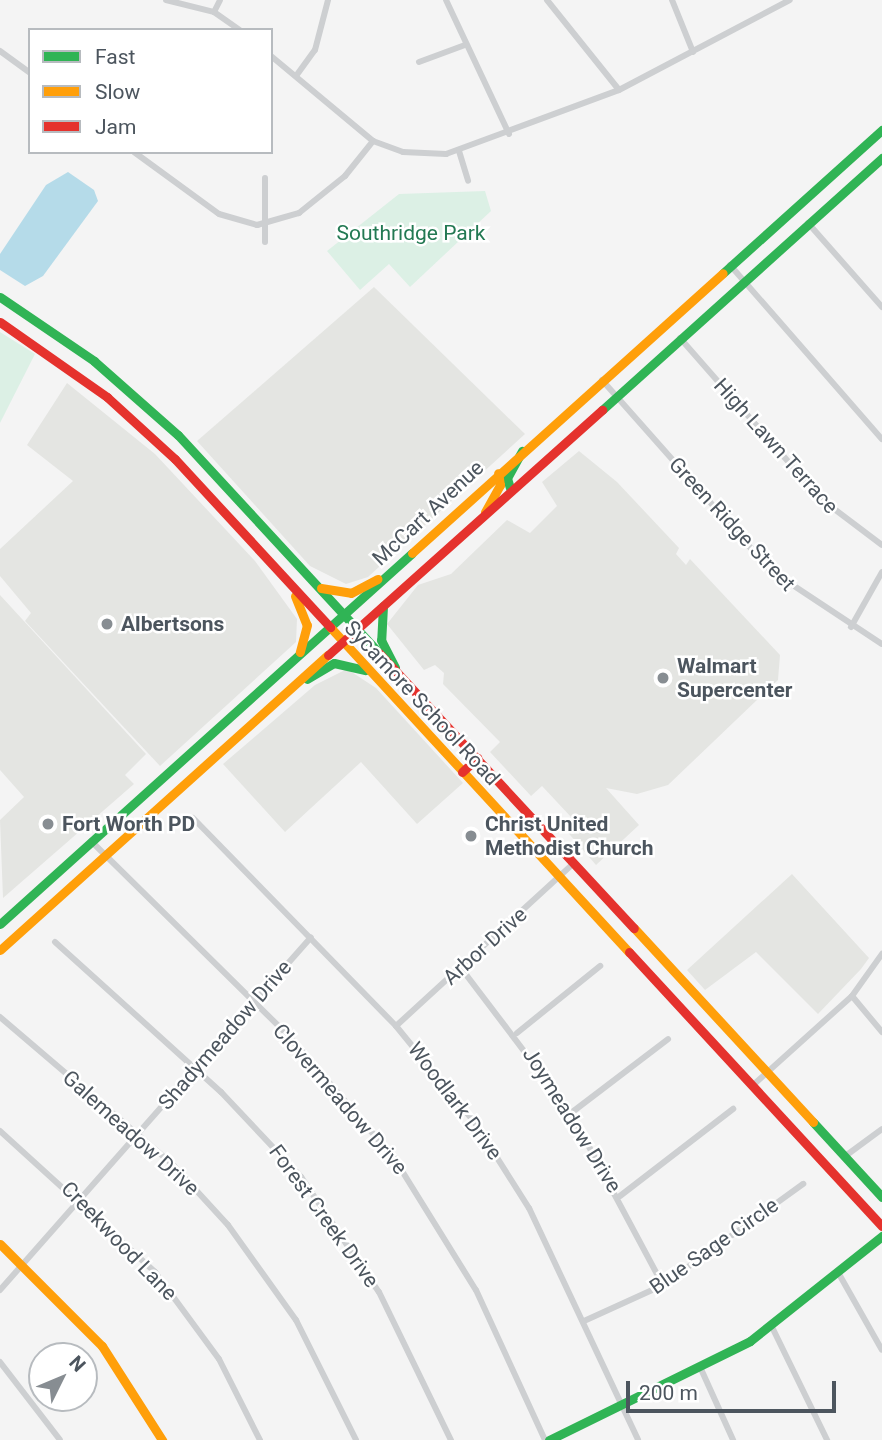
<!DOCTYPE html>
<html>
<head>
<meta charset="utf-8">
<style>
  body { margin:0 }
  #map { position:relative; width:882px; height:1440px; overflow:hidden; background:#f4f4f4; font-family:Roboto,sans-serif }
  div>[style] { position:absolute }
  .commercial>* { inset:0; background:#e4e5e2 }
  .green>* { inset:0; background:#dcf0e5 }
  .water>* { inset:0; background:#b5dbe9 }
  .street>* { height:6px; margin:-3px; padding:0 3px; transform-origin:3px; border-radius:3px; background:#cdcfd1 }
  .fast>* { height:9px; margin:-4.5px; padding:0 4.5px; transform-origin:4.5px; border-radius:4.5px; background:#30b455 }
  .slow>* { height:9px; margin:-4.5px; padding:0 4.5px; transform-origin:4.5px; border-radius:4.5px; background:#ff9f0a }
  .jam>* { height:9px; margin:-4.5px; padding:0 4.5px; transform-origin:4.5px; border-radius:4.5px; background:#e5322d }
  .dots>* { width:19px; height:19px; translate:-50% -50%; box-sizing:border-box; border:4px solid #fff; border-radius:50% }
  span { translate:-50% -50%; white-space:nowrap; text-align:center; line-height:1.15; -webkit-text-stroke:5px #fff; paint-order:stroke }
  .park-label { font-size:21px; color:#237953 }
  .street-label { font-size:21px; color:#4c555e }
  .poi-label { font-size:21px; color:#4c555e; font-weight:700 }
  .left { translate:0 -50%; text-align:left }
  .legend { position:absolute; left:28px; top:28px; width:245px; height:126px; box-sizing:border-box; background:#fff; border:2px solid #b7bbbf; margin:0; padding:9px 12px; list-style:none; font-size:21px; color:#4c555e }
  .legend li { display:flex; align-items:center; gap:14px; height:35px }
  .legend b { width:35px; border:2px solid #b7bbbf }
  .north { position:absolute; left:28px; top:1342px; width:70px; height:70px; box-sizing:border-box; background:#fff; border:2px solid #b7bbbf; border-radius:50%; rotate:47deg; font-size:19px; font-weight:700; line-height:28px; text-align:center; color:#4c555e }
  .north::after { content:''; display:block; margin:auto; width:24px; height:32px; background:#878d92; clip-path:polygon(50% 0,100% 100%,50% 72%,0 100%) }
  .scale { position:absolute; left:626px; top:1381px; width:210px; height:32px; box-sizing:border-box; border:4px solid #4c555e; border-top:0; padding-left:9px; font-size:21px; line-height:24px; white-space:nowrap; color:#4c555e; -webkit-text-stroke:5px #fff; paint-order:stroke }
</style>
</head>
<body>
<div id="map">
  <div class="commercial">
    <i style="clip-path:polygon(374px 287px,525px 434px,368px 577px,346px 584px,310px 566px,197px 441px)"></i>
    <i style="clip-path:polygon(67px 383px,155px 454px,255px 561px,297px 619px,296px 642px,160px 766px,25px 621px,31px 613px,0 576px,0 549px,73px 481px,27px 445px)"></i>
    <i style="clip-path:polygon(579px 451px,617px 482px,679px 548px,676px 554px,686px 565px,690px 559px,780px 655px,778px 680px,668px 785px,637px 794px,606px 788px,639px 825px,596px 865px,564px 828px,571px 817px,542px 786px,531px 796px,490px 752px,500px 742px,443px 684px,444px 673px,435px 665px,424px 670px,387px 624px,418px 585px,451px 574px,507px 520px,530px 533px,557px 506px,542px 482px)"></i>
    <i style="clip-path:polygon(0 595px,146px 754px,125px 775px,134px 784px,3px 898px,0 820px,24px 797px,0 770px)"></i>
    <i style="clip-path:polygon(347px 669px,376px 688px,463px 783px,417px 824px,361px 762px,285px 832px,223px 764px,315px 685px)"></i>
    <i style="clip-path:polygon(792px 874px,869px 958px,861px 969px,818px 1014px,756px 952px,705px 990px,687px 970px)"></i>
  </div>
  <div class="green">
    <i style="clip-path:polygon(485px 191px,491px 211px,410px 287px,389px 264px,360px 290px,327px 251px,399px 194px)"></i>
    <i style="clip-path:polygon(0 332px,35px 354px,0 423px)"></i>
  </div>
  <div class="water">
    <i style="clip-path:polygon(68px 172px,94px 190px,98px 201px,43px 276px,25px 286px,0 270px,0 254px,46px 185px)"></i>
  </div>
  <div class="street">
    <i style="left:166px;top:0;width:49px;rotate:14deg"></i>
    <i style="left:214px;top:12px;width:32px;rotate:35deg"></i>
    <i style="left:446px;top:0;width:148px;rotate:64.8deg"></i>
    <i style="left:547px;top:0;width:115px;rotate:51.3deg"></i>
    <i style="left:672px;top:0;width:56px;rotate:68deg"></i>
    <i style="left:214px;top:12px;width:13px;rotate:-63deg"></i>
    <i style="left:0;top:51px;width:37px;rotate:36deg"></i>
    <i style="left:271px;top:56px;width:133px;rotate:39.8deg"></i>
    <i style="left:373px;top:141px;width:32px;rotate:20deg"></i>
    <i style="left:403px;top:152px;width:43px;rotate:2.7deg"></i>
    <i style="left:446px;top:154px;width:184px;rotate:-20.3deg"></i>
    <i style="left:619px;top:90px;width:193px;rotate:-27.8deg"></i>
    <i style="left:419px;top:62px;width:49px;rotate:-20.3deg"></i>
    <i style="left:296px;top:76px;width:32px;rotate:-54deg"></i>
    <i style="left:315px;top:50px;width:52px;rotate:-75.4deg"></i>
    <i style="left:459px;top:151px;width:31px;rotate:73deg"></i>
    <i style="left:134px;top:152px;width:105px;rotate:36.1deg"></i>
    <i style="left:219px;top:214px;width:40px;rotate:16deg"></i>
    <i style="left:257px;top:225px;width:44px;rotate:-15.9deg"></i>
    <i style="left:299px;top:213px;width:59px;rotate:-38.8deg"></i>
    <i style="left:345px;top:176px;width:45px;rotate:-51.3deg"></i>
    <i style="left:265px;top:178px;width:64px;rotate:90deg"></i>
    <i style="left:808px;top:223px;width:112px;rotate:48.6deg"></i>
    <i style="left:730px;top:265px;width:231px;rotate:48.9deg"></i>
    <i style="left:680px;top:338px;width:214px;rotate:48.8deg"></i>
    <i style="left:821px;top:499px;width:76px;rotate:37deg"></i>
    <i style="left:602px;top:380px;width:254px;rotate:48.5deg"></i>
    <i style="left:770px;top:570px;width:134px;rotate:33.5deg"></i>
    <i style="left:851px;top:627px;width:63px;rotate:-60.6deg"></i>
    <i style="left:193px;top:818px;width:291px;rotate:45.7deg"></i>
    <i style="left:396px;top:1026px;width:125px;rotate:50.8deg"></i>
    <i style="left:475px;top:1123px;width:101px;rotate:57.6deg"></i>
    <i style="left:529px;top:1208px;width:256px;rotate:64.8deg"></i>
    <i style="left:91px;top:841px;width:278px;rotate:44.6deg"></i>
    <i style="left:289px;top:1036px;width:161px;rotate:49.3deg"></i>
    <i style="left:394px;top:1158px;width:155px;rotate:58.2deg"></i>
    <i style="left:476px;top:1290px;width:165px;rotate:65.3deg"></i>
    <i style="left:55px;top:942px;width:224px;rotate:42.1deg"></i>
    <i style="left:221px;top:1092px;width:117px;rotate:46.7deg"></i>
    <i style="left:301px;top:1177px;width:139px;rotate:55.9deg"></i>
    <i style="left:379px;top:1292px;width:165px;rotate:64.1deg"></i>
    <i style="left:461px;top:968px;width:182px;rotate:52.8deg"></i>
    <i style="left:571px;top:1113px;width:195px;rotate:61.9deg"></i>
    <i style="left:852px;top:996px;width:47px;rotate:50.2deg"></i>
    <i style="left:0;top:1017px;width:228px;rotate:40.5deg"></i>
    <i style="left:173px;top:1165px;width:81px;rotate:47.5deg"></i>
    <i style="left:228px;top:1225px;width:117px;rotate:54.4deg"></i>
    <i style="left:296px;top:1320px;width:134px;rotate:63.4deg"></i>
    <i style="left:396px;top:1026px;width:240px;rotate:-42.5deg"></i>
    <i style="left:517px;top:1033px;width:107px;rotate:-38.9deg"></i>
    <i style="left:752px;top:1086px;width:135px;rotate:-42deg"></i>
    <i style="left:852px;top:996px;width:52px;rotate:-54.5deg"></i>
    <i style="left:571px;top:1113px;width:122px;rotate:-37.3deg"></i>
    <i style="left:0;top:1131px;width:210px;rotate:42.3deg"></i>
    <i style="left:155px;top:1272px;width:108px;rotate:53.7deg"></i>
    <i style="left:219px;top:1359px;width:91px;rotate:63.2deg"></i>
    <i style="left:844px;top:1157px;width:47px;rotate:-36.4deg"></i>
    <i style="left:620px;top:1196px;width:143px;rotate:-37.6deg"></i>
    <i style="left:839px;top:1274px;width:87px;rotate:60.5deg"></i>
    <i style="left:0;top:1290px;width:470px;rotate:-48.6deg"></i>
    <i style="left:584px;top:1321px;width:87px;rotate:-24.5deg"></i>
    <i style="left:663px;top:1285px;width:173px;rotate:-35.8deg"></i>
    <i style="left:772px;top:1327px;width:126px;rotate:64deg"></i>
    <i style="left:0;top:1362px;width:98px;rotate:52.4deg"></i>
    <i style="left:701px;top:1369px;width:78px;rotate:65.7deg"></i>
  </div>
  <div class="fast">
    <i style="left:723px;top:273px;width:214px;rotate:-42deg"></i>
    <i style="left:0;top:297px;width:114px;rotate:34.2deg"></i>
    <i style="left:94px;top:361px;width:112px;rotate:41.4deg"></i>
    <i style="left:178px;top:435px;width:297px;rotate:47.3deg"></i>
    <i style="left:602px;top:410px;width:377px;rotate:-42deg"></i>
    <i style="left:510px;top:488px;width:10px;rotate:-107deg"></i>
    <i style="left:507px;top:478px;width:31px;rotate:-61deg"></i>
    <i style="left:383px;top:606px;width:34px;rotate:93deg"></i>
    <i style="left:381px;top:640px;width:31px;rotate:63deg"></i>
    <i style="left:307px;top:679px;width:31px;rotate:-31deg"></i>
    <i style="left:334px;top:663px;width:32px;rotate:13deg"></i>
    <i style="left:0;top:924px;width:554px;rotate:-42deg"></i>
    <i style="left:813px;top:1122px;width:102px;rotate:47.4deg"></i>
    <i style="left:549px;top:1440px;width:224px;rotate:-26.2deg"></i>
    <i style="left:750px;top:1341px;width:169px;rotate:-38.5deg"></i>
  </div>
  <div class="slow">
    <i style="left:485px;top:512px;width:31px;rotate:-61deg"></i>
    <i style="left:500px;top:485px;width:12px;rotate:-99deg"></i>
    <i style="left:412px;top:553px;width:418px;rotate:-42deg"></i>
    <i style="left:321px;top:588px;width:30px;rotate:9deg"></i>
    <i style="left:351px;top:593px;width:30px;rotate:-28deg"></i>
    <i style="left:295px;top:596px;width:31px;rotate:68deg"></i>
    <i style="left:307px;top:625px;width:28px;rotate:105deg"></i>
    <i style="left:330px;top:627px;width:442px;rotate:47.4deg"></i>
    <i style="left:634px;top:928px;width:264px;rotate:47.3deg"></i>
    <i style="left:0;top:950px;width:441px;rotate:-42deg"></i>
    <i style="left:0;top:1244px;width:144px;rotate:45deg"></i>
    <i style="left:102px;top:1346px;width:112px;rotate:57.4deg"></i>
  </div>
  <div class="jam">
    <i style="left:0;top:322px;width:131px;rotate:35deg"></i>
    <i style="left:107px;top:397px;width:92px;rotate:42.4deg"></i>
    <i style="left:175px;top:459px;width:229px;rotate:47.3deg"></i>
    <i style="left:379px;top:653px;width:375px;rotate:47.2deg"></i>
    <i style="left:328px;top:655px;width:368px;rotate:-41.8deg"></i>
    <i style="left:462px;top:772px;width:21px;rotate:-43deg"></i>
    <i style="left:629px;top:952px;width:373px;rotate:47.3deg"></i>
  </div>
  <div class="dots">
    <i style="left:107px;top:624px;background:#878d92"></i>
    <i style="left:663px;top:678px;background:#878d92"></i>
    <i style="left:48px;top:824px;background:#878d92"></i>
    <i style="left:471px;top:836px;background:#878d92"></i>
  </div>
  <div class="park-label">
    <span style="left:411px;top:233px">Southridge Park</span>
  </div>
  <div class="street-label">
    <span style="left:776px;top:446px;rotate:48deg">High Lawn Terrace</span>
    <span style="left:428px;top:513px;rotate:-43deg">McCart Avenue</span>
    <span style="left:732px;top:524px;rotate:47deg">Green Ridge Street</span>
    <span style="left:422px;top:703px;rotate:47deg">Sycamore School Road</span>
    <span style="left:485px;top:946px;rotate:-42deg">Arbor Drive</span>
    <span style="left:225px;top:1035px;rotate:-49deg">Shadymeadow Drive</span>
    <span style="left:340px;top:1099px;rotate:49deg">Clovermeadow Drive</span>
    <span style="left:455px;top:1101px;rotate:53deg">Woodlark Drive</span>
    <span style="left:572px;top:1120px;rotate:58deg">Joymeadow Drive</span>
    <span style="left:131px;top:1133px;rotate:42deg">Galemeadow Drive</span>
    <span style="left:324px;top:1216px;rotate:54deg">Forest Creek Drive</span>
    <span style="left:119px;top:1241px;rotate:46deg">Creekwood Lane</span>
    <span style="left:714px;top:1246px;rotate:-35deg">Blue Sage Circle</span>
  </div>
  <div class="poi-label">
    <span class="left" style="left:121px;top:624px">Albertsons</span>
    <span class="left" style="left:677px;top:678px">Walmart<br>Supercenter</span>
    <span class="left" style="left:62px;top:824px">Fort Worth PD</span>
    <span class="left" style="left:485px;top:836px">Christ United<br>Methodist Church</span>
  </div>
  <ul class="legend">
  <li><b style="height:9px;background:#30b455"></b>Fast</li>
  <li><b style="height:9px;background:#ff9f0a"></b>Slow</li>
  <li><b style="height:9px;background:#e5322d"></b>Jam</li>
  </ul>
  <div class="north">N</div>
  <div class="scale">200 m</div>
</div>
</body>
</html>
